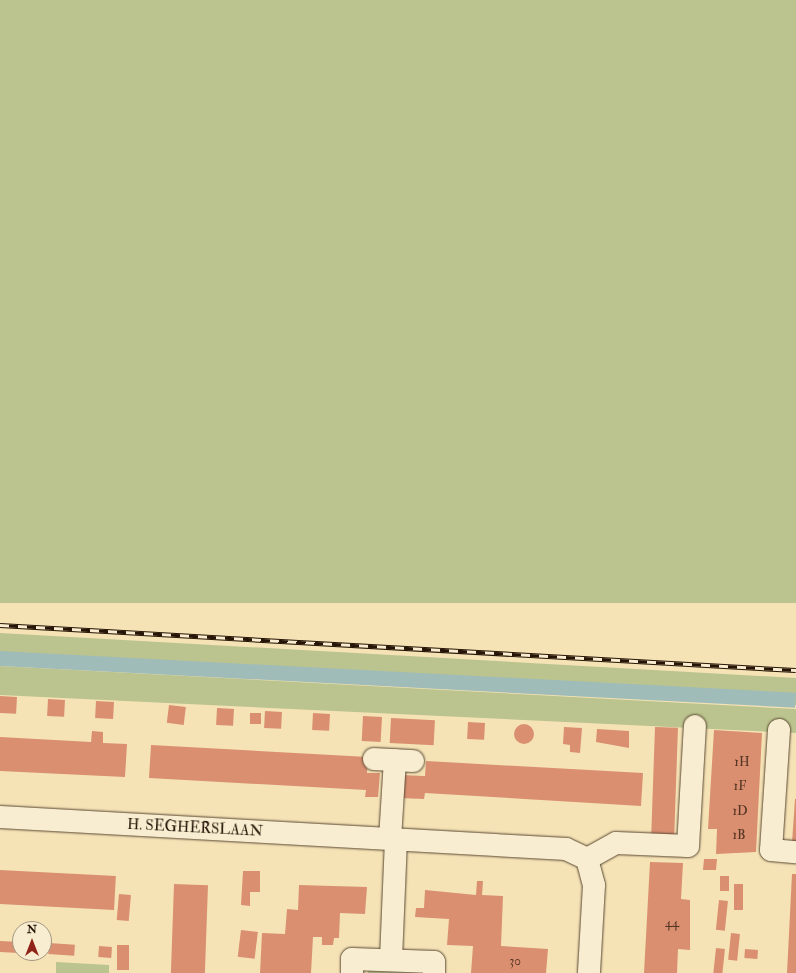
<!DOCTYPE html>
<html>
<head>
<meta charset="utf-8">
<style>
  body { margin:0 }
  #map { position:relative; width:796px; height:973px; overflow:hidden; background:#f5e3b6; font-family:"IM FELL Double Pica",serif }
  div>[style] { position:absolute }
  .green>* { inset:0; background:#bbc48e; transform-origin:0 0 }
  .water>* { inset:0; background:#a0bcb8; transform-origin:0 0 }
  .building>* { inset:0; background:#da8f71; transform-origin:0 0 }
  .round { border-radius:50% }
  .roads { filter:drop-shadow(0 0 1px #5a4833) drop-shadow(0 0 1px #5a4833) }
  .minor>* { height:22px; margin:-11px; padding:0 11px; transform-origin:11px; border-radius:11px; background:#f8edd0 }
  .rail>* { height:4.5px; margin-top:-2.25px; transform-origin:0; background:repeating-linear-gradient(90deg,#f8edd0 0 9px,#261407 0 18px); box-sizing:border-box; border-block:1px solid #261407 }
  span { translate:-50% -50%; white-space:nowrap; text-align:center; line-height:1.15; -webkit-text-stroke:3.5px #f8edd0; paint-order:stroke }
  .number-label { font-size:13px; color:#533322 }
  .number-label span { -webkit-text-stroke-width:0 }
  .street-label { font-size:15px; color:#261407 }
  .north { position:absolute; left:12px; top:921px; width:40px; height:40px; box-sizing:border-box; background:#f8edd0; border:1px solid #a49680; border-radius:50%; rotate:0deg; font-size:11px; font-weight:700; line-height:16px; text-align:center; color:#261407 }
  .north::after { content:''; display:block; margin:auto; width:14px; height:18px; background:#8f2418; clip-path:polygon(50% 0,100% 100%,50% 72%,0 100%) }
</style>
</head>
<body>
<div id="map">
  <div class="green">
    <i style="left:0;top:0;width:796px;height:603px"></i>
    <i style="clip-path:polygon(0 633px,796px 678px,796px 705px,0 655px)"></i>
    <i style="clip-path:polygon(0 666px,796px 709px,796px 733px,0 695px)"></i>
    <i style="clip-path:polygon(56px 962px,109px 965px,109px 973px,56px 973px)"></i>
    <i style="clip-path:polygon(368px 967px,419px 970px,418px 973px,368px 973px)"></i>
  </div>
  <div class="water">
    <i style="left:0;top:651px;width:797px;height:15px;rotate:3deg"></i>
  </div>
  <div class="building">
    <i style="left:0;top:696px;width:17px;height:17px;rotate:3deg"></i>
    <i style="left:48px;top:699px;width:17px;height:17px;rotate:3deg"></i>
    <i style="left:96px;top:701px;width:18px;height:17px;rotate:3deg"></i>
    <i style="left:169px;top:705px;width:17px;height:18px;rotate:7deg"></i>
    <i style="left:217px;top:708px;width:17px;height:17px;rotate:3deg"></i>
    <i style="left:265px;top:711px;width:17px;height:17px;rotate:3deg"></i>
    <i style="left:250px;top:713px;width:11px;height:11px"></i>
    <i style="left:313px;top:713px;width:17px;height:17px;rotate:3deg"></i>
    <i style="left:363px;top:716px;width:19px;height:25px;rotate:3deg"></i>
    <i style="left:391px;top:718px;width:44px;height:25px;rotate:3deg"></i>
    <i style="left:468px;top:722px;width:17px;height:17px;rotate:3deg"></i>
    <i class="round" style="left:514px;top:724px;width:20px;height:20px"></i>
    <i style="clip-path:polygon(564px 727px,582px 728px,580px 753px,570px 752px,570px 745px,563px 744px)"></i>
    <i style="left:655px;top:727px;width:23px;height:108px;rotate:2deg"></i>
    <i style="clip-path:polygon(597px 729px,629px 731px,629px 748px,596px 742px)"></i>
    <i style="clip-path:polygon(714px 730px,762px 733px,756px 852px,716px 854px,717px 829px,708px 829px)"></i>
    <i style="clip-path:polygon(92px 731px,103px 732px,103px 743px,127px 744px,125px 777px,0 771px,0 737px,91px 742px)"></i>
    <i style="clip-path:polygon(151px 745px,368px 757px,367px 773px,380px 773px,378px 797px,365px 797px,366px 790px,149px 778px)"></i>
    <i style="clip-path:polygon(426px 761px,643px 773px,641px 806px,425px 793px,424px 799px,399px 798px,400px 775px,425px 776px)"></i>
    <i style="clip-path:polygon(795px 799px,796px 799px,796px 843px,792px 843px)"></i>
    <i style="clip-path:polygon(704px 859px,717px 859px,716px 870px,703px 870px)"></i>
    <i style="clip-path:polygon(650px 862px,683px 863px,681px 899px,690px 900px,690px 950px,678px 949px,677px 973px,644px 973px)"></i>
    <i style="left:0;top:870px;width:116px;height:34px;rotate:3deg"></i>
    <i style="clip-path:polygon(243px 871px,260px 871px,260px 892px,250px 892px,250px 906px,241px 905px)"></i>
    <i style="clip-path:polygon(792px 874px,796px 874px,796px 973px,787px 973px)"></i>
    <i style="left:720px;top:876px;width:9px;height:15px"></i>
    <i style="clip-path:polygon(477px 881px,483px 881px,482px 895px,503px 896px,501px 946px,548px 949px,546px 973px,471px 973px,473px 946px,447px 945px,449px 919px,415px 917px,416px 908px,424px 908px,425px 890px,476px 895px)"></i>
    <i style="left:174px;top:884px;width:34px;height:89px;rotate:2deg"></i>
    <i style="left:734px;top:884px;width:9px;height:26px"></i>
    <i style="clip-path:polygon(299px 885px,367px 887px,365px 914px,340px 913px,339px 938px,334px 938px,333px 945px,322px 945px,322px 937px,313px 937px,311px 973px,260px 973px,262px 933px,285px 934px,287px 909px,298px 910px)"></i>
    <i style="left:119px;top:894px;width:12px;height:26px;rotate:5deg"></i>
    <i style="left:719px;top:900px;width:9px;height:30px;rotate:6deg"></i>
    <i style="left:241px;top:930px;width:17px;height:27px;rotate:7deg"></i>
    <i style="left:731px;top:933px;width:9px;height:27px;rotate:6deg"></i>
    <i style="left:0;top:941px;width:20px;height:11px;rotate:3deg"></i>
    <i style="left:49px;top:943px;width:26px;height:11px;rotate:4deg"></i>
    <i style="left:117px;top:945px;width:12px;height:25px"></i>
    <i style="left:99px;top:946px;width:13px;height:11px;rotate:4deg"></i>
    <i style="left:716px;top:948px;width:9px;height:25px;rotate:6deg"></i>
    <i style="left:745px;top:949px;width:13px;height:9px;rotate:4deg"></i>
  </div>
  <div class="roads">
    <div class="minor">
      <i style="left:779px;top:730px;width:120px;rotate:93.8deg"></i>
      <i style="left:771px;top:850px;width:25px;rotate:5deg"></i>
      <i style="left:374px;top:759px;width:39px;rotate:3deg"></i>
      <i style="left:0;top:817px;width:567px;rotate:3.24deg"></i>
      <i style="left:566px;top:849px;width:23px;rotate:25deg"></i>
      <i style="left:587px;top:859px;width:27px;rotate:75deg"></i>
      <i style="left:594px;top:885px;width:88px;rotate:93.3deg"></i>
      <i style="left:390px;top:839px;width:79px;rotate:-86.4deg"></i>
      <i style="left:587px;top:859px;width:33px;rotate:-29deg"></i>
      <i style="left:616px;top:843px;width:72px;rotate:2.4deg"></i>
      <i style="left:688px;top:846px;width:120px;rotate:-86.7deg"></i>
      <i style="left:391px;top:959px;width:120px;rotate:-87.6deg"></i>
      <i style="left:352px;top:973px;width:14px;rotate:-90deg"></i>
      <i style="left:352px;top:959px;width:82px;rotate:2.1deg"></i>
      <i style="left:434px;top:962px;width:11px;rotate:90deg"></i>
    </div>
  </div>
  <div class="rail">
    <i style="left:0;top:625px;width:797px;rotate:3.24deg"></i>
  </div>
  <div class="number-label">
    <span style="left:742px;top:762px">1H</span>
    <span style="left:740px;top:786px">1F</span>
    <span style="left:740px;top:811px">1D</span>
    <span style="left:739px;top:835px">1B</span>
    <span style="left:672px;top:923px">44</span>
    <span style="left:515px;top:961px">30</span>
  </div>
  <div class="street-label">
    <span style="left:195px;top:828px;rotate:3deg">H. SEGHERSLAAN</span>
  </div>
  <div class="north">N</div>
</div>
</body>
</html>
